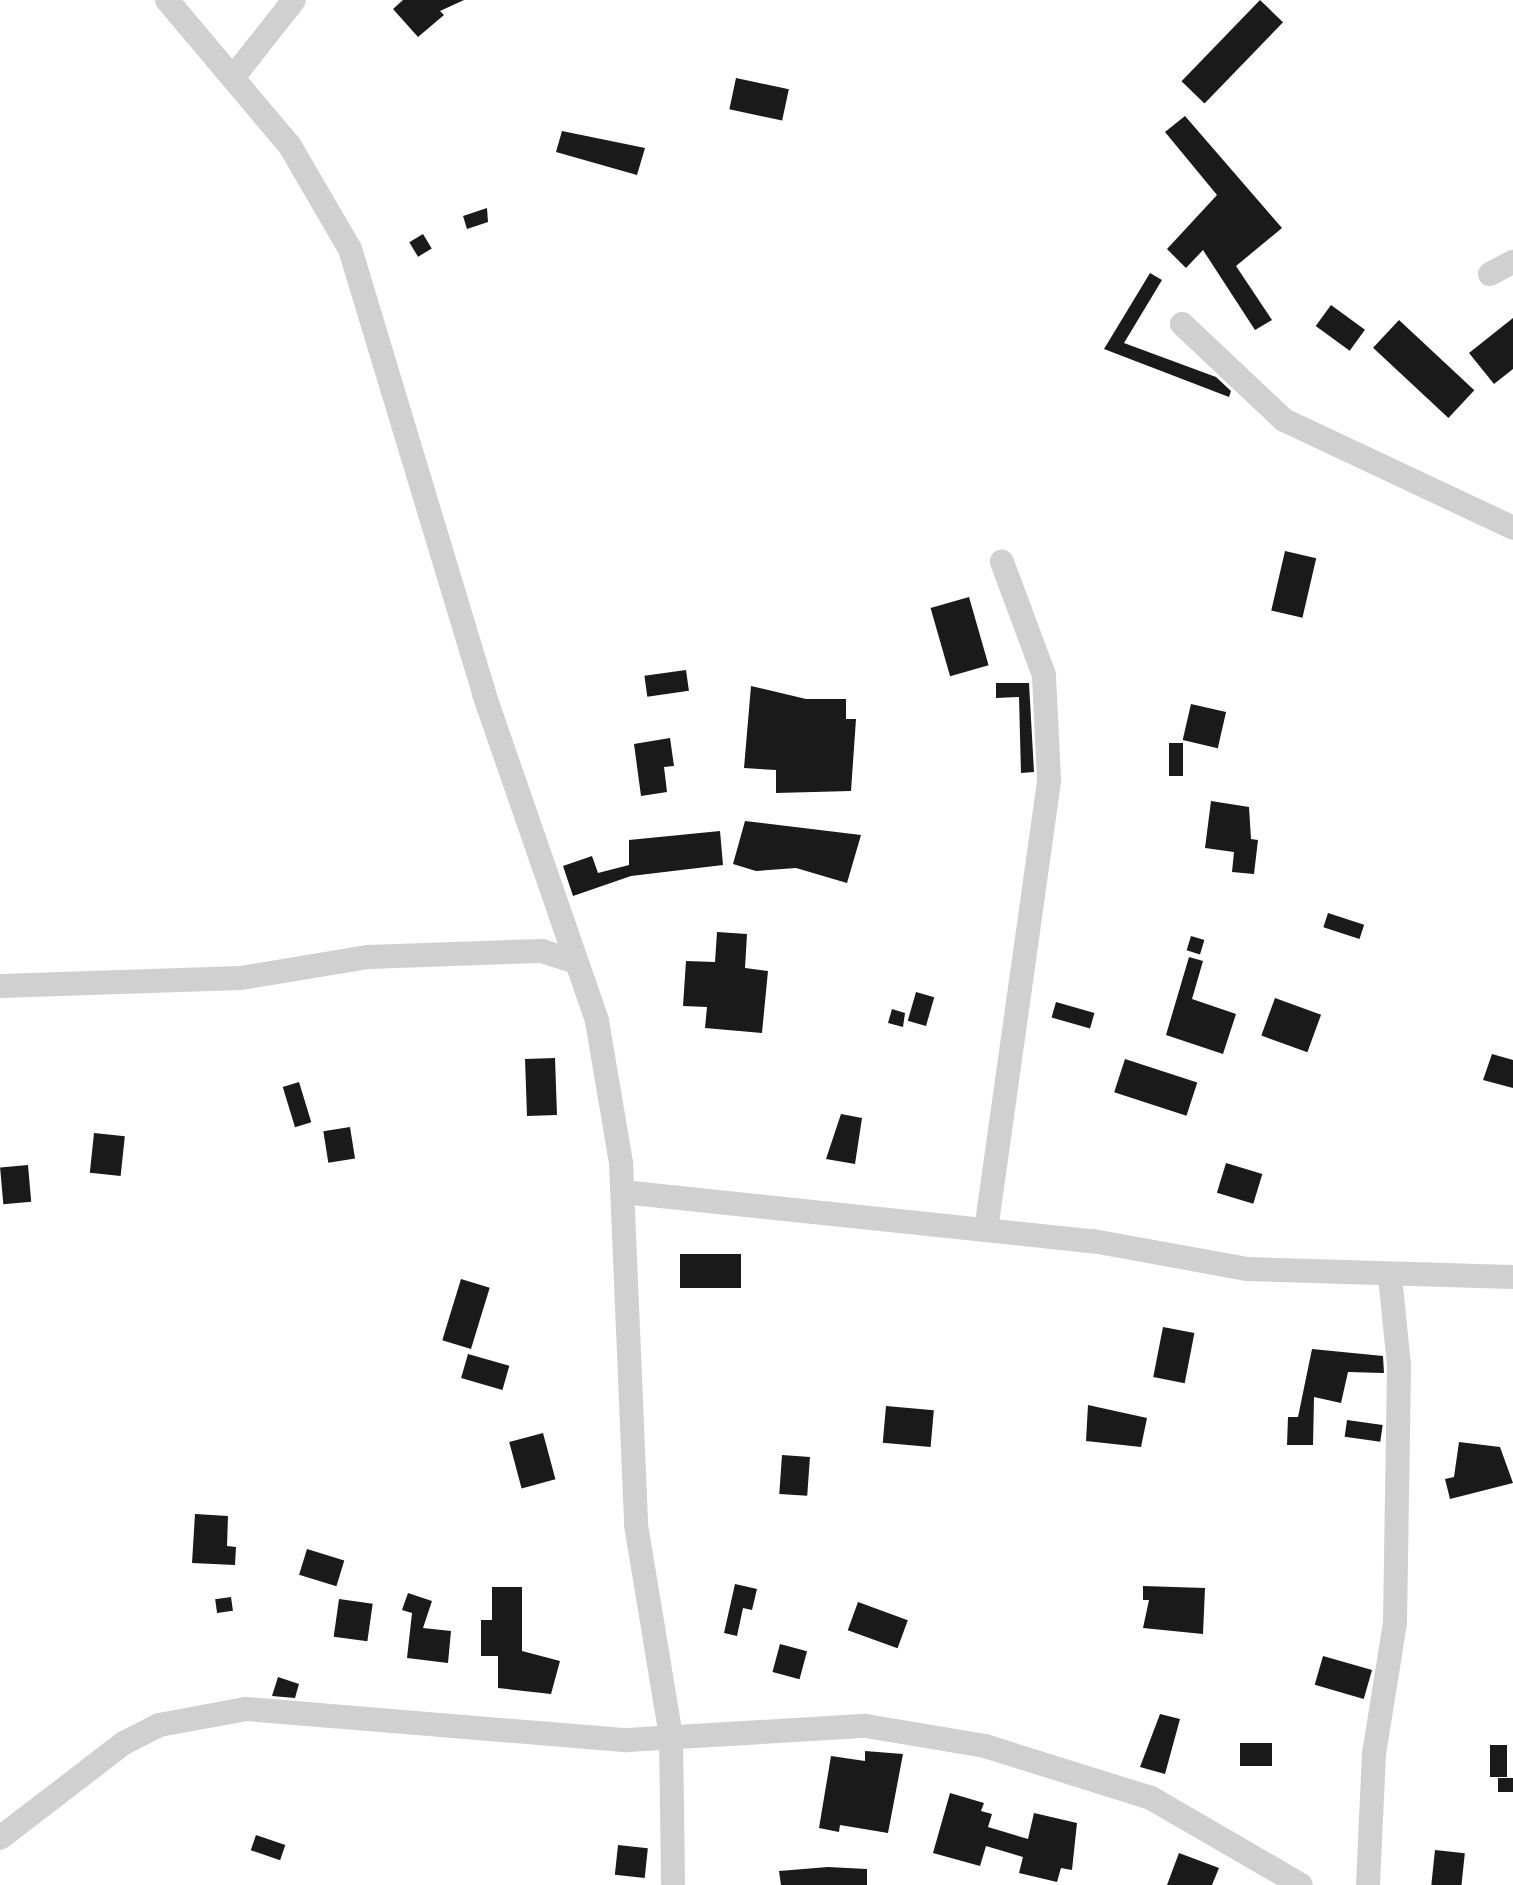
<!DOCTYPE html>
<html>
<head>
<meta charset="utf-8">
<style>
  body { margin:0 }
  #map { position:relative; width:1513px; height:1885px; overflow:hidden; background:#fff; font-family:"PT Sans",sans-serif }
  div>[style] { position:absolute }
  .building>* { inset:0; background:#1a1a1a; transform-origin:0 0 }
  .minor>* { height:24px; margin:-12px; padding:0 12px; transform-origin:12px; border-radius:12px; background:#d0d0d0 }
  span { translate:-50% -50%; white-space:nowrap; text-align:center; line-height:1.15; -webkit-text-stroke:7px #fff; paint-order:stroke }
</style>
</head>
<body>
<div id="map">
  <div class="building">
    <i style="clip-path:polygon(403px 0,464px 0,440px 11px,444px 15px,418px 37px,393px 9px)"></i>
    <i style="left:1260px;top:0;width:32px;height:113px;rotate:44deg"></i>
    <i style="left:736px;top:78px;width:54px;height:32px;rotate:12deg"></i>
    <i style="clip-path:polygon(1185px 116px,1282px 228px,1236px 266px,1272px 320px,1255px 330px,1203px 250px,1186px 268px,1167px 249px,1217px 195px,1165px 132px)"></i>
    <i style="clip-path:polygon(562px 131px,645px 148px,637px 175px,556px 152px)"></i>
    <i style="clip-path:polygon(487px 208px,488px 222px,467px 229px,463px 216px)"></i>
    <i style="left:423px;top:234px;width:17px;height:16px;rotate:59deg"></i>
    <i style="clip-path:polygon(1150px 273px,1162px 280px,1124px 343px,1216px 377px,1231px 391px,1229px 397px,1104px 349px)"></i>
    <i style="left:1331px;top:305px;width:42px;height:26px;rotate:36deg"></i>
    <i style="clip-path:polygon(1513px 318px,1513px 369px,1494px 384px,1469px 353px)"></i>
    <i style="left:1399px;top:320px;width:103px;height:38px;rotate:43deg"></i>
    <i style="left:1285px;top:551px;width:32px;height:61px;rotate:13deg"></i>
    <i style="left:969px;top:597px;width:71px;height:40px;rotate:74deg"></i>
    <i style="left:686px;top:670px;width:21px;height:42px;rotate:82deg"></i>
    <i style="clip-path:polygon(996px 683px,1029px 683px,1034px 772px,1021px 773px,1019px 697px,996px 698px)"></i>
    <i style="clip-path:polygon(751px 686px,806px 699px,846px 699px,846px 719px,856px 719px,851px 791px,776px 793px,776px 770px,744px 768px)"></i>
    <i style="left:1191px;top:704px;width:36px;height:37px;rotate:13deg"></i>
    <i style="clip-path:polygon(670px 738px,674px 766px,664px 767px,667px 792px,641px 796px,634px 744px)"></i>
    <i style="left:1169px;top:743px;width:14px;height:33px"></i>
    <i style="clip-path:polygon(1211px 801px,1249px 807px,1251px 839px,1258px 840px,1254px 874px,1232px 872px,1234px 852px,1205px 848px)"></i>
    <i style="clip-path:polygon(745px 821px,861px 835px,847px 883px,796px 868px,756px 871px,733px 864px)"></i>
    <i style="clip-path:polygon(720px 831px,723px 865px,631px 876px,573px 896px,563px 866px,592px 856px,598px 873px,629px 865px,629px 840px)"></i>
    <i style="left:1328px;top:913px;width:38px;height:15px;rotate:18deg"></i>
    <i style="clip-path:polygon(717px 932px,747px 934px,745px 968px,768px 971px,762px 1033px,705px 1028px,707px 1007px,683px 1006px,686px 961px,715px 962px)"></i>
    <i style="left:1191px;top:936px;width:14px;height:15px;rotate:17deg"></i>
    <i style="clip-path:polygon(1189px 957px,1203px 961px,1192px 999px,1236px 1014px,1223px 1054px,1166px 1035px)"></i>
    <i style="left:916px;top:992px;width:19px;height:30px;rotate:16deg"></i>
    <i style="left:1275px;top:998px;width:49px;height:40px;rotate:20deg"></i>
    <i style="left:1056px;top:1002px;width:40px;height:16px;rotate:16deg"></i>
    <i style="clip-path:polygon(892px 1009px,905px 1013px,903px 1027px,888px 1023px)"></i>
    <i style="clip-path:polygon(1492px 1054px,1513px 1060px,1513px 1088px,1483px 1080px)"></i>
    <i style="left:555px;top:1058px;width:57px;height:30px;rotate:88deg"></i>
    <i style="left:1125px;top:1059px;width:76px;height:35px;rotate:18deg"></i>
    <i style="left:299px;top:1082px;width:42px;height:17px;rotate:73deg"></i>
    <i style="clip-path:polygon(841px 1114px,862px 1118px,855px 1164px,826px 1159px)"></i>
    <i style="left:350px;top:1127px;width:32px;height:27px;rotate:81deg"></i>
    <i style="left:94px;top:1133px;width:31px;height:40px;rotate:6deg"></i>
    <i style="left:1226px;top:1163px;width:38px;height:31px;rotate:17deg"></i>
    <i style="left:28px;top:1165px;width:37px;height:28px;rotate:85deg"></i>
    <i style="left:741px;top:1254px;width:34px;height:61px;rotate:90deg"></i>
    <i style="left:461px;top:1279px;width:30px;height:64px;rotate:17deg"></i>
    <i style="left:1163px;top:1327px;width:32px;height:51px;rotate:11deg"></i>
    <i style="clip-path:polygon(1312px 1349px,1383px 1356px,1384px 1373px,1348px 1372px,1341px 1403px,1314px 1397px,1313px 1445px,1287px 1445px,1288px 1417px,1298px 1417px)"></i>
    <i style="left:468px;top:1354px;width:43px;height:25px;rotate:16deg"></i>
    <i style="clip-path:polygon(1088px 1405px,1147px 1418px,1141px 1447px,1086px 1441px)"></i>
    <i style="left:886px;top:1406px;width:48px;height:37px;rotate:5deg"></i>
    <i style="left:1347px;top:1420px;width:36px;height:17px;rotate:8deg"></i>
    <i style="left:543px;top:1433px;width:48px;height:35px;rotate:75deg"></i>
    <i style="clip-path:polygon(1459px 1442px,1500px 1447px,1513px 1483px,1450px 1499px,1445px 1479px,1454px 1477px)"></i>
    <i style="left:782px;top:1455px;width:28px;height:39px;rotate:4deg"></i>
    <i style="clip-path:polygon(195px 1514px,228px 1516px,227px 1546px,236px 1547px,235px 1565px,192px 1563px)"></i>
    <i style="left:307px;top:1549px;width:39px;height:27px;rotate:17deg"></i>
    <i style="clip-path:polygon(735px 1584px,757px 1589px,752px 1610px,743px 1608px,737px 1636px,724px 1633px)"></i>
    <i style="clip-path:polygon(1143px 1586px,1205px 1588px,1203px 1634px,1143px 1628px,1149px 1600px,1143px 1600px)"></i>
    <i style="clip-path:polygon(492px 1587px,522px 1587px,522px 1651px,560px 1661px,551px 1694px,498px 1688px,498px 1656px,481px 1656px,481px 1620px,492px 1620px)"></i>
    <i style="clip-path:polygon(408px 1593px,432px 1601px,423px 1628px,451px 1631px,448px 1663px,407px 1658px,412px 1613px,402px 1610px)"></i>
    <i style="left:231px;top:1597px;width:14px;height:16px;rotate:82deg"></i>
    <i style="left:339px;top:1599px;width:34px;height:38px;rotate:8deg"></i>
    <i style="left:858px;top:1602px;width:53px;height:30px;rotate:20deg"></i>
    <i style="left:780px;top:1644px;width:28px;height:29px;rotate:15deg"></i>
    <i style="left:1323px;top:1656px;width:51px;height:30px;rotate:16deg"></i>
    <i style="clip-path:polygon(278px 1677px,299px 1684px,295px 1698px,272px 1696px)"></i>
    <i style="clip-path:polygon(1160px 1714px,1180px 1719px,1165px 1774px,1140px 1767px)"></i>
    <i style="left:1272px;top:1743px;width:23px;height:32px;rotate:90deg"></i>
    <i style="left:1490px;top:1745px;width:17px;height:32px"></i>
    <i style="clip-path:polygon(865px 1751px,903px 1754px,888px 1833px,840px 1825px,839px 1832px,819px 1828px,831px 1756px,865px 1761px)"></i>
    <i style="left:1498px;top:1778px;width:15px;height:14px"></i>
    <i style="clip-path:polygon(950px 1793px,984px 1803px,981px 1811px,992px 1814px,988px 1827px,1028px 1839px,1034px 1813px,1077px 1823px,1072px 1870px,1061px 1868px,1057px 1882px,1019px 1873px,1023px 1857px,986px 1846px,980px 1866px,933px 1853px)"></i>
    <i style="left:256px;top:1835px;width:31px;height:16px;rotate:19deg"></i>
    <i style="left:618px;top:1845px;width:30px;height:30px;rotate:6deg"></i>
    <i style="left:1435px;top:1850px;width:30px;height:35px;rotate:6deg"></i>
    <i style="clip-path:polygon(1179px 1853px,1219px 1868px,1212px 1885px,1167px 1885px)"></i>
    <i style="clip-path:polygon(828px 1867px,867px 1869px,867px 1885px,781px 1885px,779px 1871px)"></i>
  </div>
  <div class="minor">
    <i style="left:167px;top:0;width:191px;rotate:49.9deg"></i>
    <i style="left:290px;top:146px;width:119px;rotate:59.8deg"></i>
    <i style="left:350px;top:249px;width:465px;rotate:73.2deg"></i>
    <i style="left:484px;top:694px;width:346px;rotate:70.9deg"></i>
    <i style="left:597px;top:1021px;width:144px;rotate:80.4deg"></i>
    <i style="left:621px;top:1163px;width:362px;rotate:87.6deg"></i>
    <i style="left:636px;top:1525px;width:215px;rotate:80.6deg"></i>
    <i style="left:671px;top:1737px;width:148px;rotate:89.2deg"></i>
    <i style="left:235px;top:75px;width:95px;rotate:-51.8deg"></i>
    <i style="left:1490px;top:274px;width:26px;rotate:-28deg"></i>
    <i style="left:1182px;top:324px;width:140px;rotate:43.3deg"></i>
    <i style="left:1284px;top:420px;width:253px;rotate:25.2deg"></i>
    <i style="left:0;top:986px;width:241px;rotate:-1.9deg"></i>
    <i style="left:241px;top:978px;width:129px;rotate:-9.4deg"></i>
    <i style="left:368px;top:957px;width:174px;rotate:-2deg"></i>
    <i style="left:542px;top:951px;width:36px;rotate:18deg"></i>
    <i style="left:623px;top:1192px;width:473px;rotate:6deg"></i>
    <i style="left:1093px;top:1241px;width:157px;rotate:10.3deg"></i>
    <i style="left:1247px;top:1269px;width:266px;rotate:1.7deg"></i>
    <i style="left:986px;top:1230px;width:455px;rotate:-82deg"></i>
    <i style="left:1049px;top:779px;width:104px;rotate:-92.8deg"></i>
    <i style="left:1044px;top:675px;width:121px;rotate:-110.4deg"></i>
    <i style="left:0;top:1838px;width:156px;rotate:-37.5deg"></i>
    <i style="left:124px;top:1743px;width:39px;rotate:-27deg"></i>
    <i style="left:159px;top:1725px;width:88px;rotate:-10.4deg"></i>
    <i style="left:246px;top:1709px;width:382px;rotate:4.7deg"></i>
    <i style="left:627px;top:1740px;width:239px;rotate:-3.4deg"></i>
    <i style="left:866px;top:1726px;width:121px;rotate:9.5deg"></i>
    <i style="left:985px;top:1746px;width:174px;rotate:17.4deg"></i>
    <i style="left:1151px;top:1798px;width:173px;rotate:30.1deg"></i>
    <i style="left:1368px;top:1885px;width:131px;rotate:-87.4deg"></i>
    <i style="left:1374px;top:1754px;width:133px;rotate:-80.9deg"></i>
    <i style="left:1395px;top:1623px;width:258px;rotate:-89.1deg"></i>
    <i style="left:1399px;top:1365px;width:89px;rotate:-95.8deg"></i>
  </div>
</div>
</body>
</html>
